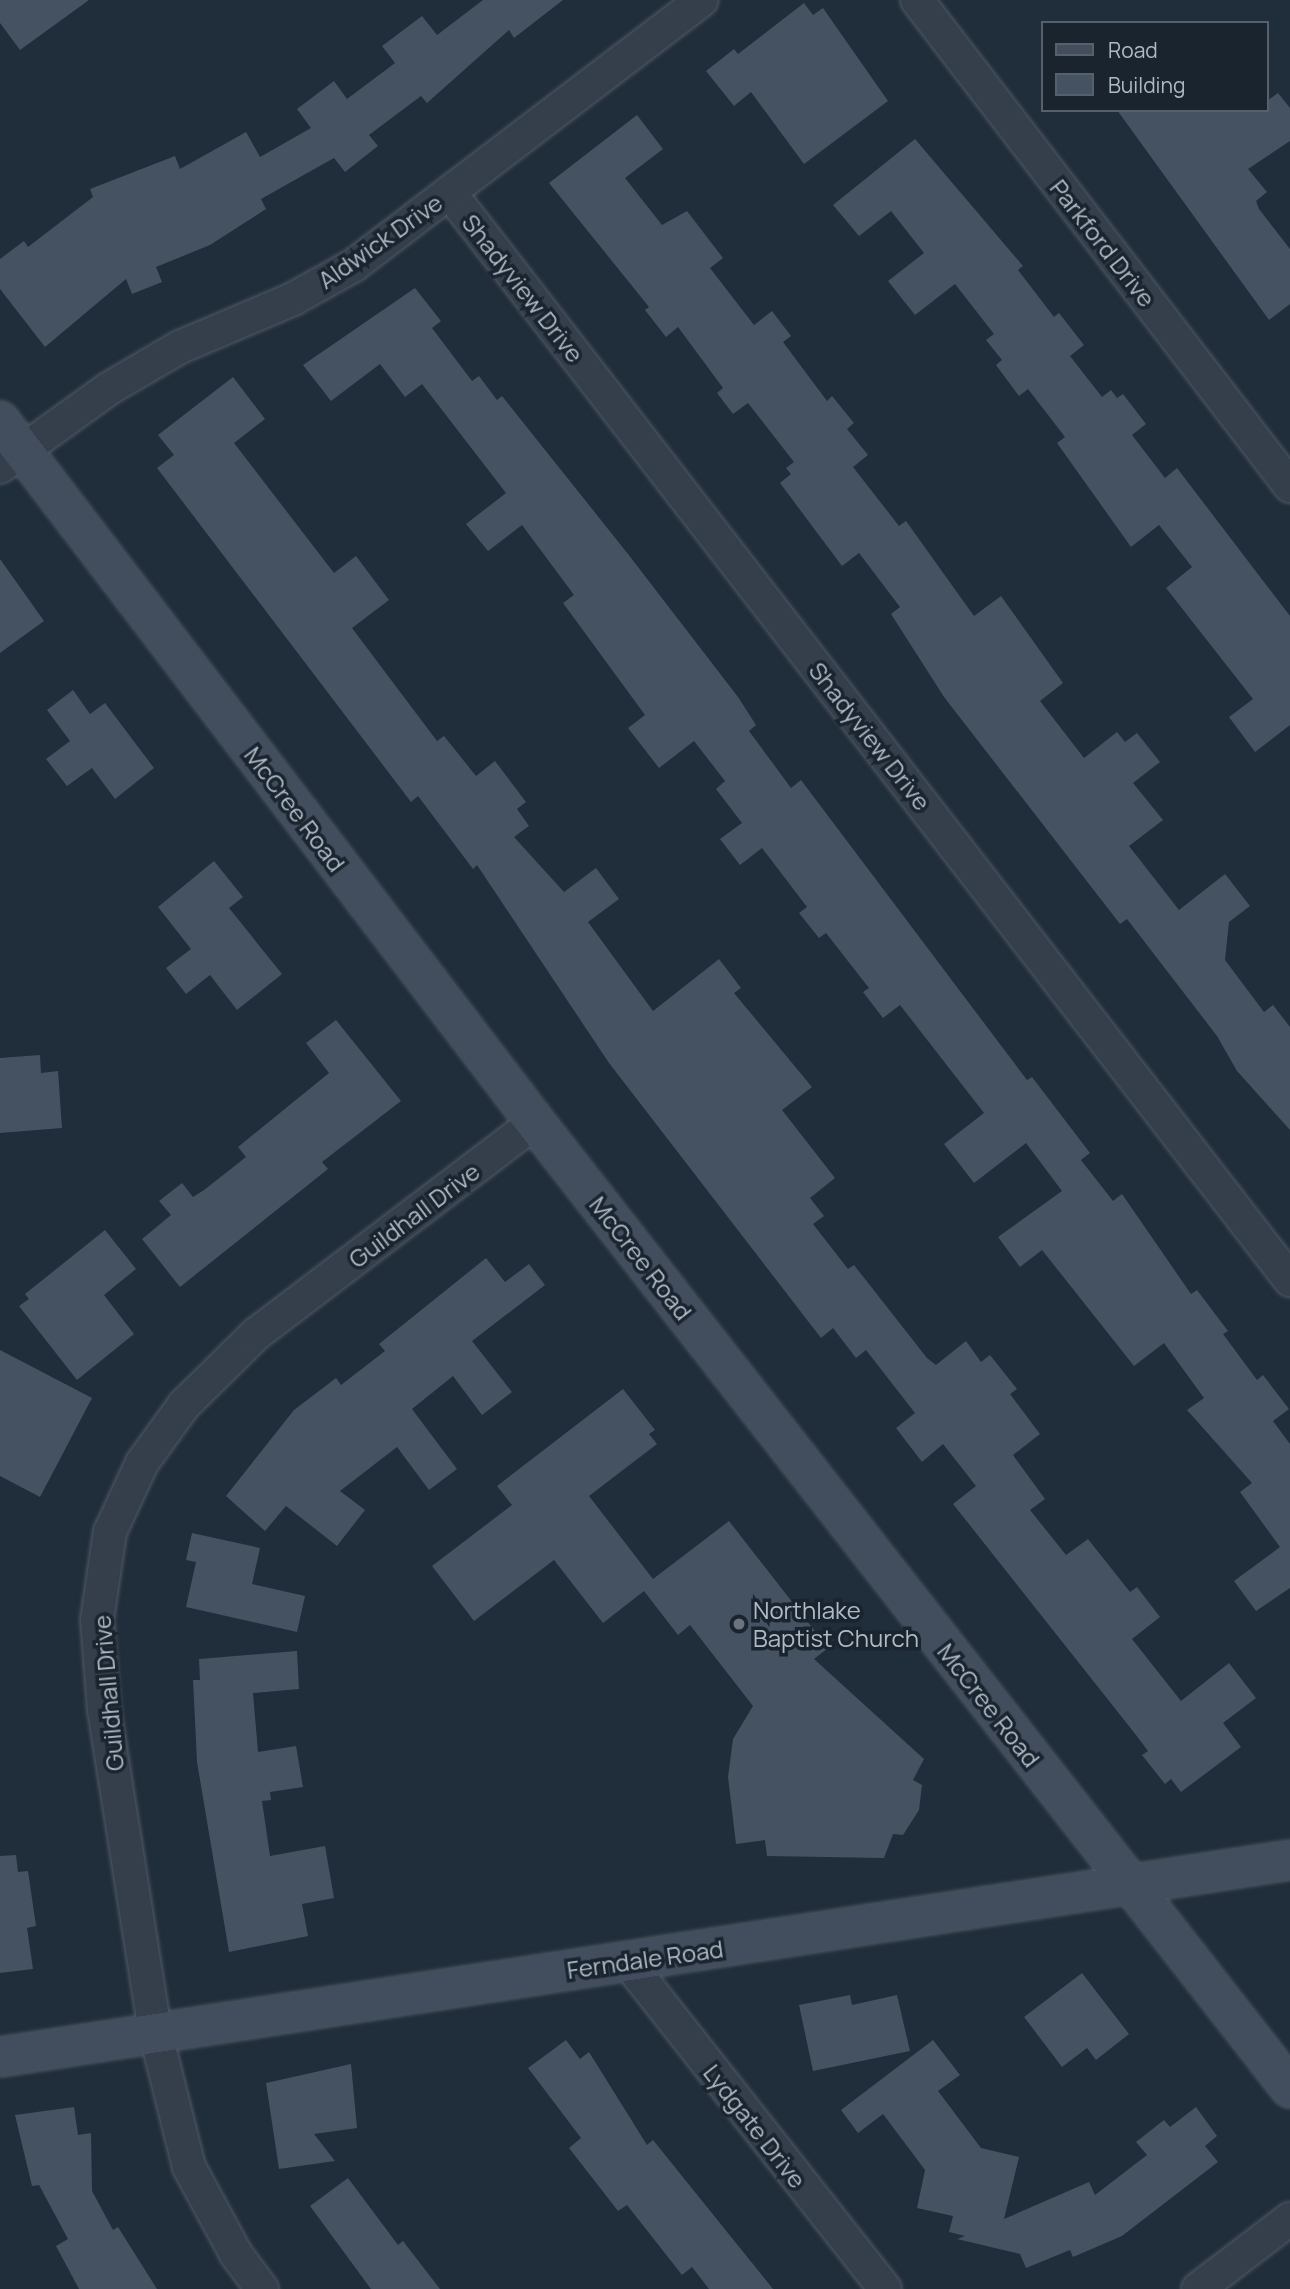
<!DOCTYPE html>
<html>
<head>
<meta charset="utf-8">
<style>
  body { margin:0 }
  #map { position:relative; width:1290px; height:2289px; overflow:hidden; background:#202d3a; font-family:Manrope,sans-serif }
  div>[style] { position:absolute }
  .building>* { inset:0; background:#445262 }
  .roads { filter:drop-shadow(0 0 2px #4f5a65) drop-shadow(0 0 2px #4f5a65) }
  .street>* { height:32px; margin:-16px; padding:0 16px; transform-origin:16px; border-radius:16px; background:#343f4b }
  .secondary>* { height:38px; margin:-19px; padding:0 19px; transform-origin:19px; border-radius:19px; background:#424e5e }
  .dots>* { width:19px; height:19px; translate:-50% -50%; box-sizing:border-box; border:4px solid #1a242f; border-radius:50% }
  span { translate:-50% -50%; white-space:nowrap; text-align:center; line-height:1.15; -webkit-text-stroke:7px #1a242f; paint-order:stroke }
  .street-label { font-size:24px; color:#afbac7 }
  .poi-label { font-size:24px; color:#afbac7 }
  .left { translate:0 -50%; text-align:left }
  .legend { position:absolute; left:1041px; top:21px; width:228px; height:91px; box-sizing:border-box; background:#1a242f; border:2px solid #56606c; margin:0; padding:9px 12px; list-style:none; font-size:21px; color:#afbac7 }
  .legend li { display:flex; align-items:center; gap:14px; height:35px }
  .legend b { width:35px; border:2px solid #56606c }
</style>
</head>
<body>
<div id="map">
  <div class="building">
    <i style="clip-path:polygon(0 0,89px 0,20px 50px,0 23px)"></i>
    <i style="clip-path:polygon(483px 0,563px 0,514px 38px,509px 30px,427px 103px,421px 96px,369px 135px,378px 146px,345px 172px,334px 158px,261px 199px,266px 209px,210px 245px,156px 267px,162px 282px,132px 294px,126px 279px,45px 347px,0 289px,0 259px,24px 241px,28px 247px,93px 197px,90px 189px,175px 156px,180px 169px,246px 132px,260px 157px,311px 128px,297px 109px,334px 81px,347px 99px,395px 63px,382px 46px,422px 16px,437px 35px)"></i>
    <i style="clip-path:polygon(804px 3px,813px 15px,823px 8px,888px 101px,804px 164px,751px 92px,734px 106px,706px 71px,734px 49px,738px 54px)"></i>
    <i style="clip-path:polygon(1278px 93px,1290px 108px,1290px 141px,1248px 169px,1267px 192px,1256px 201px,1259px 209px,1290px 249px,1290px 304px,1269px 320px,1117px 110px,1267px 110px,1267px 101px)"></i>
    <i style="clip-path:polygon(637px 115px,663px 149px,625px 178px,662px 225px,687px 211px,723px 258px,710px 268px,754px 325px,772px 311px,791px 336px,783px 342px,827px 401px,832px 396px,854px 423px,847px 429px,868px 455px,853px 467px,899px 526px,906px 521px,974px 616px,1001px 596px,1063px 683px,1040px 701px,1084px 758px,1117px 732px,1125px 742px,1137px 733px,1160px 762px,1133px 783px,1163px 820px,1129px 846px,1179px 910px,1225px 874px,1250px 906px,1229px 922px,1225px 960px,1264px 1012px,1273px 1005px,1290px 1027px,1290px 1130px,1237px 1071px,1217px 1036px,1127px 919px,1120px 924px,944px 697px,891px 614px,900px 607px,859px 553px,842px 566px,824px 542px,780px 483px,791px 474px,786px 468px,794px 462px,748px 403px,733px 414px,717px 393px,723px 388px,678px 327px,666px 337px,645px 310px,649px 307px,549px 183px)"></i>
    <i style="clip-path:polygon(915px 139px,1023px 266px,1018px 270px,1054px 317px,1059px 313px,1084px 345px,1070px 356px,1102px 397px,1111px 390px,1117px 398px,1123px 394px,1146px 424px,1132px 435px,1165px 478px,1177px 468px,1290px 616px,1290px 725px,1255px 752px,1229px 717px,1253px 699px,1166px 588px,1192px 567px,1159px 525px,1131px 547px,1057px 443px,1065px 437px,1028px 389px,1019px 396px,996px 365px,1002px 360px,986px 340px,994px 334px,955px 284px,915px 315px,888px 281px,924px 253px,891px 211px,859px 236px,833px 205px)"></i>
    <i style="clip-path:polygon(415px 288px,441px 321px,432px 328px,472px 381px,479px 376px,497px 400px,502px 396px,628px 554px,738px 697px,756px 725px,749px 731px,791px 788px,801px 780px,1027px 1080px,1032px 1077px,1090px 1153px,1081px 1160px,1113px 1201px,1122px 1194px,1191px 1294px,1197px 1290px,1228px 1331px,1223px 1334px,1257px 1380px,1263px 1375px,1289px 1409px,1273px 1421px,1290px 1444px,1290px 1588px,1256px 1611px,1234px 1581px,1280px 1547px,1240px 1492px,1252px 1483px,1187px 1410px,1204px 1398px,1164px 1343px,1134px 1366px,1042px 1250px,1020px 1267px,998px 1237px,1062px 1191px,1026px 1143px,974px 1183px,944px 1144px,984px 1113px,900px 1005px,883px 1018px,863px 992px,869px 988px,826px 933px,819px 938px,799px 913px,807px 907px,762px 848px,740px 865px,720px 839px,742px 823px,716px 789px,725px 781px,694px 741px,659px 768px,628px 728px,645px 715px,563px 603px,574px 595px,522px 525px,488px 551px,466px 524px,506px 493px,422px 384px,405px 397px,380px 364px,331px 401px,303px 365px)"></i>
    <i style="clip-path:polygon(233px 377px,265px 419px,234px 443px,334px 573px,356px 556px,389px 600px,352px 628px,437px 741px,444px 736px,476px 776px,495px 761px,526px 802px,517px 809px,529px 826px,514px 837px,564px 892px,596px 868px,619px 899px,588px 922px,653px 1011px,719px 959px,741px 988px,734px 993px,812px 1087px,782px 1110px,835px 1178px,810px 1198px,824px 1216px,813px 1224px,848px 1269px,854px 1265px,927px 1358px,936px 1365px,966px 1341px,981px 1362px,990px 1355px,1017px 1389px,1010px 1394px,1040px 1434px,1013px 1455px,1045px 1499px,1030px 1510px,1066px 1555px,1088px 1539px,1130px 1592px,1137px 1587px,1160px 1617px,1132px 1639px,1181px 1701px,1229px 1663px,1256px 1698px,1223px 1723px,1241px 1747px,1181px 1792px,1171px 1779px,1165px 1784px,1142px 1755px,1148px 1751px,1136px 1735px,953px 1504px,976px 1486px,943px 1444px,922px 1462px,896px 1428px,915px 1413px,866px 1350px,856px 1358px,833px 1328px,821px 1338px,609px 1063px,477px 865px,473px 869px,418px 796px,411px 802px,157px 468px,174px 455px,158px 435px)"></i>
    <i style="clip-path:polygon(0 559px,44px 621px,0 653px)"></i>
    <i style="clip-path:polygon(73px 690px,90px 714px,105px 703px,154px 768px,115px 799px,92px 768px,67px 786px,46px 759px,70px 741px,47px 710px)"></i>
    <i style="clip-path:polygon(214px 861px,243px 897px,229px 908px,282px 974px,237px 1010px,210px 975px,186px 994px,166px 968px,191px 949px,158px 907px)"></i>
    <i style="clip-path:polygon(336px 1020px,401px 1101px,322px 1162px,328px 1169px,180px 1287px,142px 1239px,171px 1215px,159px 1201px,182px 1183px,193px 1197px,204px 1190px,246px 1157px,238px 1147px,329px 1073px,306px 1043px)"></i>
    <i style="clip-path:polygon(40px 1055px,41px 1073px,58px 1071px,62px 1128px,0 1133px,0 1058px)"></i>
    <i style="clip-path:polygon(105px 1230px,136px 1269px,104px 1295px,134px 1334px,77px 1380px,19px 1306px,29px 1299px,25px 1294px)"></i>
    <i style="clip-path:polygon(486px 1258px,505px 1282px,529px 1264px,545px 1285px,472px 1341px,512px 1392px,482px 1415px,453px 1376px,412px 1409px,457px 1469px,429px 1490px,397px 1447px,340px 1491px,365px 1510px,337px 1546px,286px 1506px,265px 1531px,226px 1496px,294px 1410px,336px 1378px,341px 1385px,385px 1351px,379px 1344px)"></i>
    <i style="clip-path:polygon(0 1350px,92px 1398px,40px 1497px,0 1476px)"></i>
    <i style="clip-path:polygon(623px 1389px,655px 1430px,649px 1434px,657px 1444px,589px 1496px,653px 1579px,729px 1521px,828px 1648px,814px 1659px,924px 1759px,913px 1780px,922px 1785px,919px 1810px,903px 1835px,893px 1834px,884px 1858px,767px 1856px,765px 1840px,736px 1844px,728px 1777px,733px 1739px,753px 1706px,690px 1625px,678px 1635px,644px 1591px,603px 1623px,554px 1560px,474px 1621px,432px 1566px,512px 1505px,497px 1486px)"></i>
    <i style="clip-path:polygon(192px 1533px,260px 1548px,252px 1584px,305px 1596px,297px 1632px,186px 1607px,196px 1562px,186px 1560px)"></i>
    <i style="clip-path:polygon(297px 1651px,299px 1689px,253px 1693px,258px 1752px,296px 1746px,303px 1787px,270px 1792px,271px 1800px,262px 1801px,270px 1856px,325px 1846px,334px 1898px,302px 1904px,308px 1936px,229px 1952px,197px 1762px,193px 1680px,200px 1680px,199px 1659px)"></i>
    <i style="clip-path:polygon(16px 1855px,18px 1872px,28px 1871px,36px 1926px,27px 1928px,33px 1969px,0 1973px,0 1856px)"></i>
    <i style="clip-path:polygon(1082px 1973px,1129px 2034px,1096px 2060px,1087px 2048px,1062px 2067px,1024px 2017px)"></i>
    <i style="clip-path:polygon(850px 1995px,852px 2005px,897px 1995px,910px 2051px,813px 2071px,799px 2005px)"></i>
    <i style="clip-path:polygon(566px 2040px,580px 2059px,589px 2052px,647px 2145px,653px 2140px,773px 2289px,709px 2289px,692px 2267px,682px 2275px,627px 2205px,618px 2211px,569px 2148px,581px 2138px,528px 2068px)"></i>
    <i style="clip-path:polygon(933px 2040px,960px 2075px,938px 2091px,981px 2148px,1019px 2157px,1004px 2219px,1089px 2182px,1095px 2195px,1147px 2155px,1136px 2142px,1164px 2120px,1170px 2127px,1196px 2107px,1217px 2136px,1205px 2146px,1218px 2162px,1122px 2236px,1073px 2257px,1070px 2250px,1026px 2268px,1020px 2254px,957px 2239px,965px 2236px,949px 2232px,953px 2216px,917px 2208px,925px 2170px,883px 2114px,858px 2133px,841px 2110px)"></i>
    <i style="clip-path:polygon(351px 2064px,357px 2128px,314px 2134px,335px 2161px,279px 2169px,266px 2083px)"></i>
    <i style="clip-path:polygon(74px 2107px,78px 2135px,91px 2133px,92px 2191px,113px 2230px,118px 2227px,157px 2289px,79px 2289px,56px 2246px,68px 2239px,39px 2185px,32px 2186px,15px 2115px)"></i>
    <i style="clip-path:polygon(348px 2178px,398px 2245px,403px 2241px,440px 2289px,371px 2289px,310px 2206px)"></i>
  </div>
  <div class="roads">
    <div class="street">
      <i style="left:917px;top:0;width:613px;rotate:52.49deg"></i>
      <i style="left:450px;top:193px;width:1374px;rotate:52.3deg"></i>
      <i style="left:0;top:467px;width:133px;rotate:-35.8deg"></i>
      <i style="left:108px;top:389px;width:83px;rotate:-30.3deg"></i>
      <i style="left:180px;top:347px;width:123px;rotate:-23deg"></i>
      <i style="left:293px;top:299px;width:70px;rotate:-29.1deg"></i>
      <i style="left:354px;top:265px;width:437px;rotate:-37.3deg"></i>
      <i style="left:627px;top:1961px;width:417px;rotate:51.8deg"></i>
      <i style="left:262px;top:2289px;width:44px;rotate:-126.6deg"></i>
      <i style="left:236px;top:2254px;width:99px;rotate:-118.4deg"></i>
      <i style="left:189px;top:2167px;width:140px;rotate:-104deg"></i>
      <i style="left:155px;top:2031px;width:325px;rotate:-99deg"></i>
      <i style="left:104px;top:1710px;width:90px;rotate:-94.4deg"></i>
      <i style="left:97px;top:1620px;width:89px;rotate:-81.6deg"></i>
      <i style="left:110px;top:1532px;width:76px;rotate:-65.1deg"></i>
      <i style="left:142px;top:1463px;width:72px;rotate:-54.1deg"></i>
      <i style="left:184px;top:1405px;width:101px;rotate:-44.6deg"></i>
      <i style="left:256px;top:1334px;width:350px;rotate:-37.2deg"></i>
      <i style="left:1198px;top:2289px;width:116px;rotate:-37.3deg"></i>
    </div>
    <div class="secondary">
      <i style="left:0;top:421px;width:882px;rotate:52.65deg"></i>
      <i style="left:535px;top:1122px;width:1226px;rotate:51.99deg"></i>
      <i style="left:0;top:2057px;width:1305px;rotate:-8.68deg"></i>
    </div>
  </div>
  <div class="dots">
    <i style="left:739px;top:1624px;background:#6b7280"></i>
  </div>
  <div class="street-label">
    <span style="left:380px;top:241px;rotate:-35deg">Aldwick Drive</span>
    <span style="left:1103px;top:243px;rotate:52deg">Parkford Drive</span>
    <span style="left:523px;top:288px;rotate:52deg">Shadyview Drive</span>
    <span style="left:870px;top:736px;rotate:52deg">Shadyview Drive</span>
    <span style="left:295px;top:809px;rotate:53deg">McCree Road</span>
    <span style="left:414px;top:1215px;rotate:-37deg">Guildhall Drive</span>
    <span style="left:641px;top:1258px;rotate:52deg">McCree Road</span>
    <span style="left:108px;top:1693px;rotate:-95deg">Guildhall Drive</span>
    <span style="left:989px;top:1705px;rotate:52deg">McCree Road</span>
    <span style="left:645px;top:1959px;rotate:-8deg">Ferndale Road</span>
    <span style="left:755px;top:2126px;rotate:52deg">Lydgate Drive</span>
  </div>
  <div class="poi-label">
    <span class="left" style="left:753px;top:1624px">Northlake<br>Baptist Church</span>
  </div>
  <ul class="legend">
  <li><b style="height:9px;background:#424e5e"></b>Road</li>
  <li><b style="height:19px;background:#445262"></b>Building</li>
  </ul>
</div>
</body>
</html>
